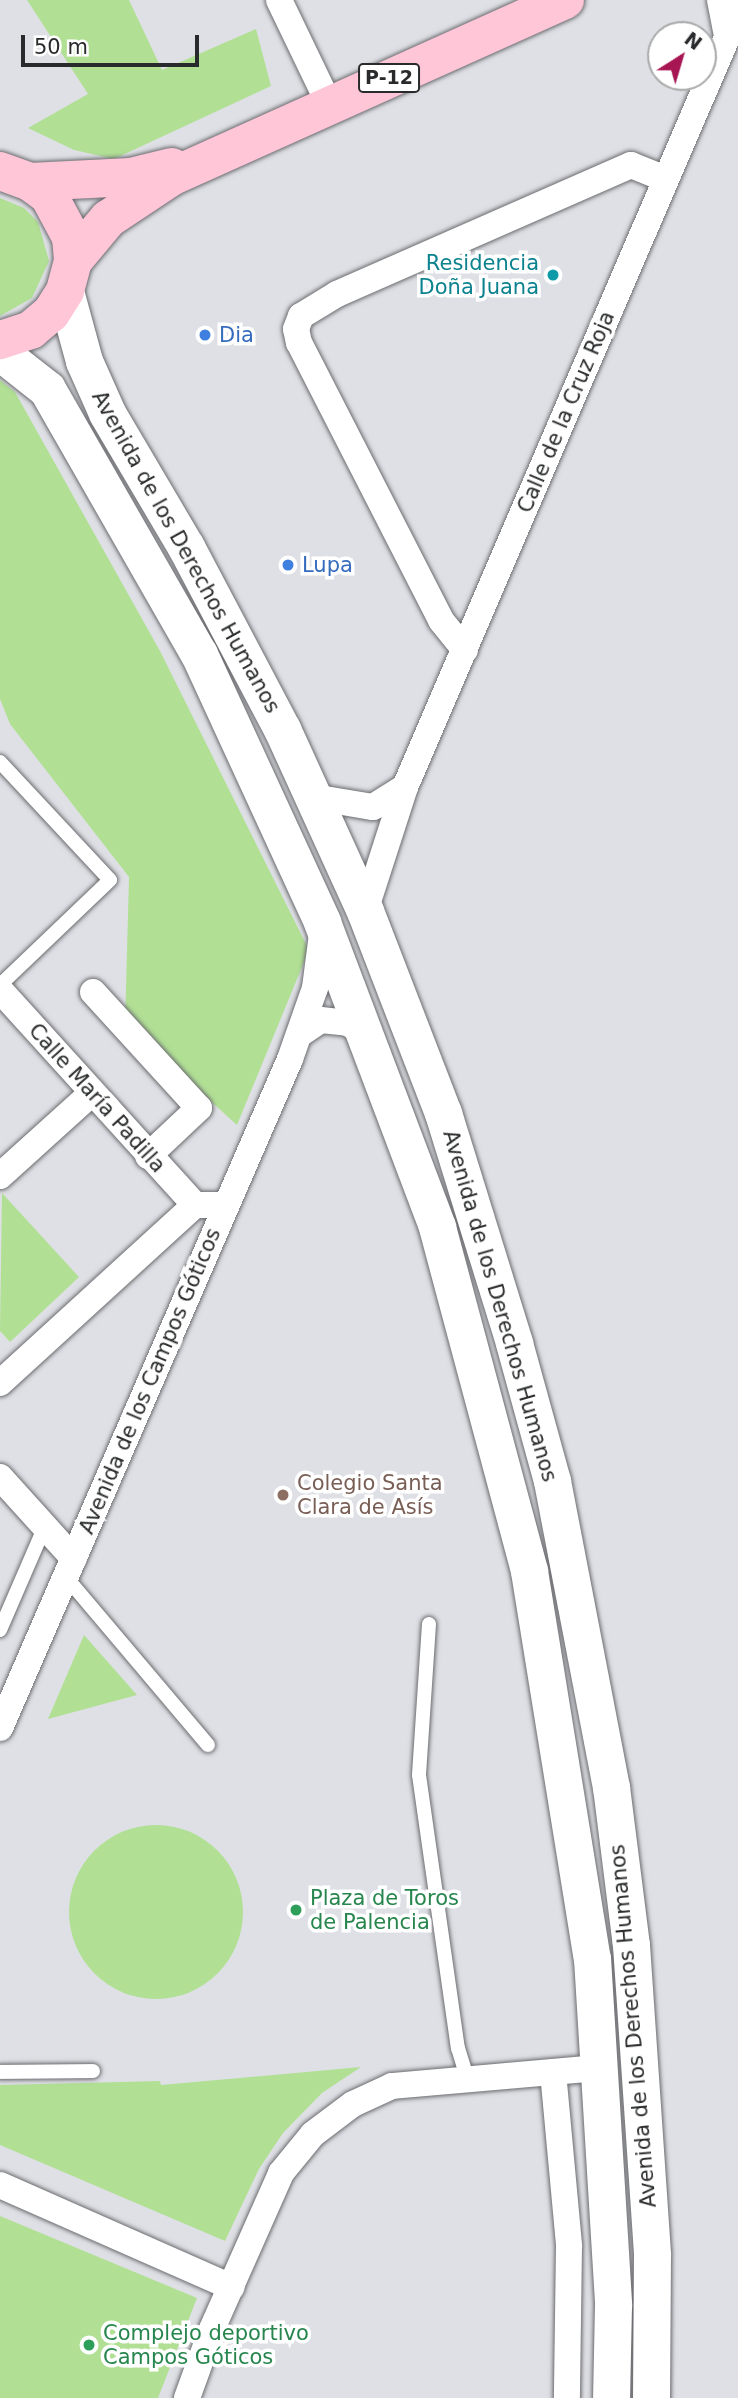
<!DOCTYPE html>
<html>
<head>
<meta charset="utf-8">
<style>
  body { margin:0 }
  #map { position:relative; width:738px; height:2398px; overflow:hidden; background:#dfe0e5; font-family:"DejaVu Sans",sans-serif }
  div>[style] { position:absolute }
  .green>* { inset:0; background:#b1e095 }
  .round { border-radius:50% }
  .roads { filter:drop-shadow(0 0 2px #6b6c70) drop-shadow(0 0 2px #6b6c70) }
  .service>* { height:14px; margin:-7px; padding:0 7px; transform-origin:7px; border-radius:7px; background:#fff }
  .minor>* { height:26px; margin:-13px; padding:0 13px; transform-origin:13px; border-radius:13px; background:#fff }
  .secondary>* { height:37px; margin:-18.5px; padding:0 18.5px; transform-origin:18.5px; border-radius:18.5px; background:#fff }
  .trunk>* { height:38px; margin:-19px; padding:0 19px; transform-origin:19px; border-radius:19px; background:#ffc6d8 }
  .dots>* { width:19px; height:19px; translate:-50% -50%; box-sizing:border-box; border:4px solid #fff; border-radius:50% }
  span { translate:-50% -50%; white-space:nowrap; text-align:center; line-height:1.15; -webkit-text-stroke:7px #fff; paint-order:stroke }
  .shield-label span { padding:2px 5px; background:#fff; border:2px solid; border-radius:5px; -webkit-text-stroke-width:0 }
  .shield-label { font-size:19px; color:#292a2b; font-weight:700 }
  .culture-label { font-size:21px; color:#0d838f }
  .right { translate:-100% -50%; text-align:right }
  .shop-label { font-size:21px; color:#366cbe }
  .left { translate:0 -50%; text-align:left }
  .street-label { font-size:21px; color:#292a2b }
  .education-label { font-size:21px; color:#785e54 }
  .leisure-label { font-size:21px; color:#27864d }
  .north { position:absolute; left:647px; top:21px; width:70px; height:70px; box-sizing:border-box; background:#fff; border:2px solid #a9aaaa; border-radius:50%; rotate:37deg; font-size:19px; font-weight:700; line-height:28px; text-align:center; color:#292a2b }
  .north::after { content:''; display:block; margin:auto; width:24px; height:32px; background:#a71653; clip-path:polygon(50% 0,100% 100%,50% 72%,0 100%) }
  .scale { position:absolute; left:21px; top:35px; width:178px; height:32px; box-sizing:border-box; border:4px solid #292a2b; border-top:0; padding-left:9px; font-size:21px; line-height:24px; white-space:nowrap; color:#292a2b; -webkit-text-stroke:5px #fff; paint-order:stroke }
</style>
</head>
<body>
<div id="map">
  <div class="green">
    <i style="clip-path:polygon(27px 0,129px 0,162px 70px,256px 29px,271px 86px,114px 159px,74px 150px,28px 128px,88px 94px)"></i>
    <i style="clip-path:polygon(0 198px,24px 208px,38px 222px,49px 261px,32px 298px,0 316px)"></i>
    <i style="clip-path:polygon(0 380px,15px 392px,160px 651px,309px 950px,237px 1125px,125px 1024px,129px 877px,10px 724px,0 699px)"></i>
    <i style="clip-path:polygon(2px 1193px,79px 1277px,10px 1342px,0 1331px)"></i>
    <i style="clip-path:polygon(84px 1635px,137px 1695px,48px 1719px)"></i>
    <i class="round" style="left:69px;top:1825px;width:174px;height:174px"></i>
    <i style="clip-path:polygon(361px 2067px,322px 2093px,283px 2133px,259px 2169px,225px 2241px,0 2145px,0 2085px,160px 2081px,161px 2085px)"></i>
    <i style="clip-path:polygon(0 2216px,197px 2298px,158px 2398px,0 2398px)"></i>
  </div>
  <div class="roads">
    <div class="service">
      <i style="left:0;top:762px;width:161px;rotate:47deg"></i>
      <i style="left:110px;top:880px;width:152px;rotate:136.3deg"></i>
      <i style="left:66px;top:1577px;width:220px;rotate:49.8deg"></i>
      <i style="left:429px;top:1624px;width:151px;rotate:93.8deg"></i>
      <i style="left:419px;top:1775px;width:276px;rotate:81.9deg"></i>
      <i style="left:458px;top:2048px;width:31px;rotate:73deg"></i>
      <i style="left:0;top:1630px;width:113px;rotate:-66.6deg"></i>
      <i style="left:0;top:2072px;width:93px;rotate:-0.6deg"></i>
    </div>
    <div class="minor">
      <i style="left:279px;top:0;width:115px;rotate:64.3deg"></i>
      <i style="left:720px;top:0;width:37px;rotate:79deg"></i>
      <i style="left:465px;top:650px;width:38px;rotate:-129deg"></i>
      <i style="left:441px;top:620px;width:311px;rotate:-117.1deg"></i>
      <i style="left:299px;top:343px;width:14px;rotate:-102deg"></i>
      <i style="left:296px;top:329px;width:14px;rotate:-69deg"></i>
      <i style="left:301px;top:316px;width:42px;rotate:-31.4deg"></i>
      <i style="left:337px;top:294px;width:321px;rotate:-23.7deg"></i>
      <i style="left:631px;top:165px;width:37px;rotate:22deg"></i>
      <i style="left:313px;top:797px;width:61px;rotate:9.5deg"></i>
      <i style="left:373px;top:807px;width:38px;rotate:-32deg"></i>
      <i style="left:365px;top:911px;width:130px;rotate:-72.1deg"></i>
      <i style="left:405px;top:787px;width:844px;rotate:-66.75deg"></i>
      <i style="left:0;top:990px;width:290px;rotate:47.8deg"></i>
      <i style="left:93px;top:992px;width:157px;rotate:47.6deg"></i>
      <i style="left:199px;top:1108px;width:70px;rotate:136.7deg"></i>
      <i style="left:300px;top:1034px;width:25px;rotate:-34deg"></i>
      <i style="left:321px;top:1020px;width:27px;rotate:6deg"></i>
      <i style="left:348px;top:1023px;width:20px;rotate:33deg"></i>
      <i style="left:0;top:1176px;width:124px;rotate:-42.1deg"></i>
      <i style="left:0;top:1383px;width:264px;rotate:-42.4deg"></i>
      <i style="left:195px;top:1205px;width:31px"></i>
      <i style="left:0;top:1477px;width:110px;rotate:47.9deg"></i>
      <i style="left:0;top:1728px;width:729px;rotate:-66.56deg"></i>
      <i style="left:290px;top:1059px;width:75px;rotate:-70.6deg"></i>
      <i style="left:315px;top:988px;width:54px;rotate:-82.6deg"></i>
      <i style="left:553px;top:2072px;width:175px;rotate:84.7deg"></i>
      <i style="left:569px;top:2246px;width:152px;rotate:90.8deg"></i>
      <i style="left:0;top:2185px;width:253px;rotate:23.8deg"></i>
      <i style="left:187px;top:2398px;width:73px;rotate:-70.1deg"></i>
      <i style="left:212px;top:2329px;width:171px;rotate:-66.1deg"></i>
      <i style="left:281px;top:2173px;width:50px;rotate:-50.6deg"></i>
      <i style="left:313px;top:2134px;width:50px;rotate:-36.9deg"></i>
      <i style="left:353px;top:2104px;width:43px;rotate:-24.8deg"></i>
      <i style="left:392px;top:2086px;width:208px;rotate:-5deg"></i>
    </div>
    <div class="secondary">
      <i style="left:65px;top:291px;width:73px;rotate:74.8deg"></i>
      <i style="left:84px;top:361px;width:57px;rotate:66.1deg"></i>
      <i style="left:107px;top:413px;width:156px;rotate:59.5deg"></i>
      <i style="left:186px;top:547px;width:206px;rotate:62.2deg"></i>
      <i style="left:282px;top:729px;width:200px;rotate:65.5deg"></i>
      <i style="left:365px;top:911px;width:217px;rotate:68.9deg"></i>
      <i style="left:443px;top:1113px;width:241px;rotate:72.8deg"></i>
      <i style="left:514px;top:1343px;width:143px;rotate:74.6deg"></i>
      <i style="left:552px;top:1481px;width:312px;rotate:79.1deg"></i>
      <i style="left:611px;top:1787px;width:159px;rotate:82.8deg"></i>
      <i style="left:631px;top:1945px;width:311px;rotate:86.1deg"></i>
      <i style="left:652px;top:2255px;width:143px;rotate:90.4deg"></i>
      <i style="left:0;top:352px;width:60px;rotate:38.2deg"></i>
      <i style="left:47px;top:389px;width:305px;rotate:60.2deg"></i>
      <i style="left:199px;top:654px;width:295px;rotate:65.3deg"></i>
      <i style="left:322px;top:922px;width:326px;rotate:69.3deg"></i>
      <i style="left:437px;top:1227px;width:356px;rotate:75deg"></i>
      <i style="left:529px;top:1571px;width:392px;rotate:80.8deg"></i>
      <i style="left:592px;top:1958px;width:348px;rotate:86.5deg"></i>
      <i style="left:613px;top:2305px;width:93px;rotate:91.2deg"></i>
    </div>
    <div class="trunk">
      <i style="left:0;top:171px;width:32px;rotate:20deg"></i>
      <i style="left:30px;top:182px;width:24px;rotate:36deg"></i>
      <i style="left:49px;top:196px;width:47px;rotate:61.8deg"></i>
      <i style="left:71px;top:237px;width:24px;rotate:85deg"></i>
      <i style="left:73px;top:261px;width:31px;rotate:105deg"></i>
      <i style="left:65px;top:291px;width:26px;rotate:122deg"></i>
      <i style="left:51px;top:313px;width:26px;rotate:140deg"></i>
      <i style="left:31px;top:330px;width:33px;rotate:162deg"></i>
      <i style="left:30px;top:182px;width:101px;rotate:-2.8deg"></i>
      <i style="left:131px;top:177px;width:42px;rotate:-13.7deg"></i>
      <i style="left:73px;top:261px;width:55px;rotate:-50.2deg"></i>
      <i style="left:108px;top:219px;width:76px;rotate:-33.7deg"></i>
      <i style="left:171px;top:177px;width:432px;rotate:-24.2deg"></i>
    </div>
  </div>
  <div class="dots">
    <i style="left:553px;top:275px;background:#0f9aa8"></i>
    <i style="left:205px;top:335px;background:#3f7fe0"></i>
    <i style="left:288px;top:565px;background:#3f7fe0"></i>
    <i style="left:283px;top:1495px;background:#8d6e63"></i>
    <i style="left:296px;top:1910px;background:#2e9e5b"></i>
    <i style="left:89px;top:2345px;background:#2e9e5b"></i>
  </div>
  <div class="shield-label">
    <span style="left:389px;top:78px">P-12</span>
  </div>
  <div class="culture-label">
    <span class="right" style="left:539px;top:275px">Residencia<br>Doña Juana</span>
  </div>
  <div class="shop-label">
    <span class="left" style="left:219px;top:335px">Dia</span>
    <span class="left" style="left:302px;top:565px">Lupa</span>
  </div>
  <div class="street-label">
    <span style="left:566px;top:412px;rotate:-67deg">Calle de la Cruz Roja</span>
    <span style="left:186px;top:552px;rotate:61deg">Avenida de los Derechos Humanos</span>
    <span style="left:97px;top:1098px;rotate:48deg">Calle María Padilla</span>
    <span style="left:500px;top:1306px;rotate:74deg">Avenida de los Derechos Humanos</span>
    <span style="left:150px;top:1381px;rotate:-67deg">Avenida de los Campos Góticos</span>
    <span style="left:633px;top:2026px;rotate:-95deg">Avenida de los Derechos Humanos</span>
  </div>
  <div class="education-label">
    <span class="left" style="left:297px;top:1495px">Colegio Santa<br>Clara de Asís</span>
  </div>
  <div class="leisure-label">
    <span class="left" style="left:310px;top:1910px">Plaza de Toros<br>de Palencia</span>
    <span class="left" style="left:103px;top:2345px">Complejo deportivo<br>Campos Góticos</span>
  </div>
  <div class="north">N</div>
  <div class="scale">50 m</div>
</div>
</body>
</html>
